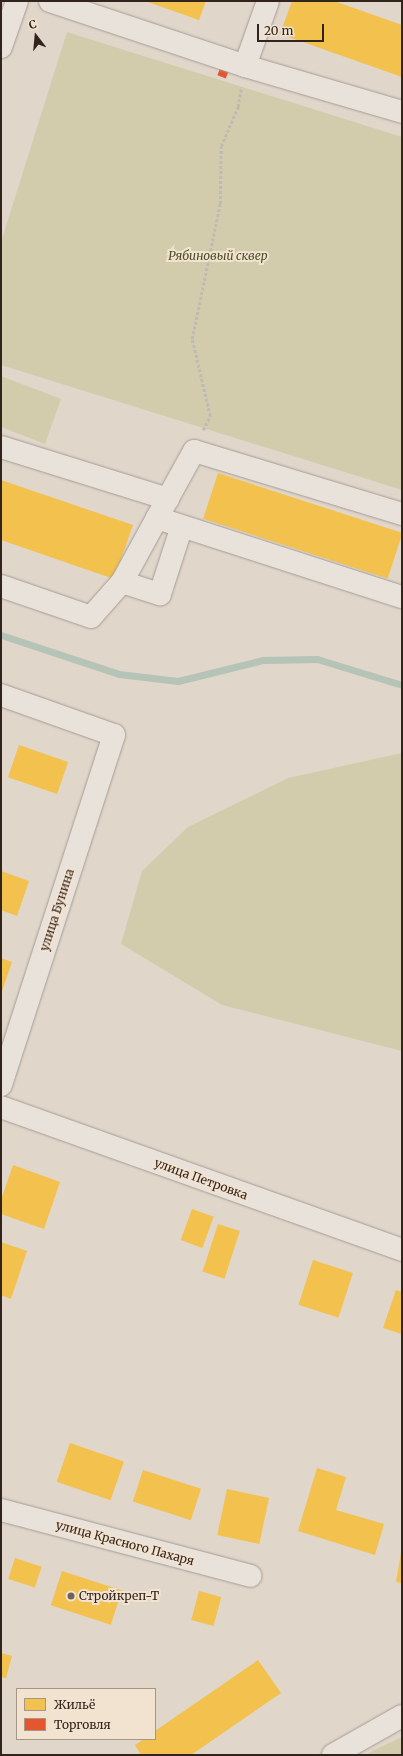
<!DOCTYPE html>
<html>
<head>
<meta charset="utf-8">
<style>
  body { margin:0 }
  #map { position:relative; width:403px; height:1756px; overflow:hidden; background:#e1d6ca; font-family:Merriweather,serif }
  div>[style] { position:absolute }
  .green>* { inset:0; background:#d2ccad }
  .homes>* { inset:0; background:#f2c14e; transform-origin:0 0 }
  .shops>* { inset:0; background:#e4572e; transform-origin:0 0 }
  .stream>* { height:7px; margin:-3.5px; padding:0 3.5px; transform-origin:3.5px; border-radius:3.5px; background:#b6c4b8 }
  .path>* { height:2.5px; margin-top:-1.25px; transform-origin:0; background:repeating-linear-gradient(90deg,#c1b9b3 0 3px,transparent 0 5px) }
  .roads { filter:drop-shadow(0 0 1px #a59c94) drop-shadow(0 0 1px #a59c94) }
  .minor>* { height:22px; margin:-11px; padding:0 11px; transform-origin:11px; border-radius:11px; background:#e9e2db }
  .dots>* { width:11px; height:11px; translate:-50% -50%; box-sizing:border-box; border:2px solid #f2e2d0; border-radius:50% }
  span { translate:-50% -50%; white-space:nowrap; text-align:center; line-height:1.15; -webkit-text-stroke:4px #f2e2d0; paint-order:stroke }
  .park-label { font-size:12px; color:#4a4d25; font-style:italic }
  .street-label { font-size:12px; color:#32241d }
  .poi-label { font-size:12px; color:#32241d }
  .left { translate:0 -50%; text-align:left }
  .frame { position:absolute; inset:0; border:2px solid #32241d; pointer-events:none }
  .legend { position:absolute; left:16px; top:1688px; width:140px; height:52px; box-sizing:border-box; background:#f2e2d0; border:1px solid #a59688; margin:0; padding:5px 7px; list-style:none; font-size:12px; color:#32241d }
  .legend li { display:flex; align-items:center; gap:8px; height:20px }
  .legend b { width:20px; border:1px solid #a59688 }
  .north { position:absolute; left:16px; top:16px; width:40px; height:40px; -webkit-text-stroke:3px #f2e2d0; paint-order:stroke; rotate:344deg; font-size:11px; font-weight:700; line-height:16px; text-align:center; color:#32241d }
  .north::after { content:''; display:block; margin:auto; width:14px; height:18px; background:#32241d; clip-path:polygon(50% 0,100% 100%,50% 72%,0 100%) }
  .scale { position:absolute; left:257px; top:24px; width:67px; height:18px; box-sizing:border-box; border:2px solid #32241d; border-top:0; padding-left:5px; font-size:12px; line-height:14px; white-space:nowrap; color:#32241d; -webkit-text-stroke:3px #f2e2d0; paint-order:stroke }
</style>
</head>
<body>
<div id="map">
  <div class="green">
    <i style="clip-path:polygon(67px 32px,402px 137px,402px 490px,1px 365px,1px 242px)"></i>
    <i style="clip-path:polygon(1px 376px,61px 399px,45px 444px,1px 427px)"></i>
    <i style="clip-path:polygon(402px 753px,402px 1051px,222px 1005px,121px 944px,142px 871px,188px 827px,288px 778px)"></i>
    <i style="clip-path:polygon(402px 1737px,402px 1755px,367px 1755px,372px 1751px)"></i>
  </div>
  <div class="homes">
    <i style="clip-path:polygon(145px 1px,206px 1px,199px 20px)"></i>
    <i style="clip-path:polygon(292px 1px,334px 1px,402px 25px,402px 77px,280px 34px)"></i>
    <i style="left:218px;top:473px;width:194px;height:48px;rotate:18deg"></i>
    <i style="clip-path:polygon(1px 480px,133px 525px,114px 579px,1px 540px)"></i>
    <i style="left:19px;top:745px;width:52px;height:34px;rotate:19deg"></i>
    <i style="clip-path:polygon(1px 871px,29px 881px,17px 916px,1px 910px)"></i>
    <i style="clip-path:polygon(1px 958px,12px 962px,1px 994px)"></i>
    <i style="clip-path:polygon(13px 1165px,60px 1182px,44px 1229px,1px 1214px,1px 1200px)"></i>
    <i style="left:192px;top:1209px;width:23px;height:33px;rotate:20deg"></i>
    <i style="left:218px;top:1224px;width:23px;height:50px;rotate:18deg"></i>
    <i style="clip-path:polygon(1px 1242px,27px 1251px,11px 1299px,1px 1295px)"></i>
    <i style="left:313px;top:1260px;width:42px;height:47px;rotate:18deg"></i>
    <i style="clip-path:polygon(396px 1290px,402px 1292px,402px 1334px,383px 1328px)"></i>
    <i style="left:70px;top:1443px;width:57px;height:41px;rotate:19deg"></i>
    <i style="clip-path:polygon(317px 1468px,346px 1477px,336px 1510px,384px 1524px,375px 1555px,298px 1531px)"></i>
    <i style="left:143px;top:1470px;width:61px;height:33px;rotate:18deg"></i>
    <i style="left:227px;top:1489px;width:43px;height:47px;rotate:12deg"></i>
    <i style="clip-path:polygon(401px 1553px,402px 1553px,402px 1583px,396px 1582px)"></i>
    <i style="left:15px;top:1558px;width:28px;height:22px;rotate:18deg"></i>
    <i style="left:62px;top:1571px;width:63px;height:36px;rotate:18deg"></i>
    <i style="left:199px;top:1591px;width:23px;height:30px;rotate:15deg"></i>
    <i style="clip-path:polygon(1px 1653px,12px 1656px,6px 1678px,1px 1677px)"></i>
    <i style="clip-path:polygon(258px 1660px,281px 1693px,191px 1755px,141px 1755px,135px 1745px,144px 1739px,155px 1739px,155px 1731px)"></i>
  </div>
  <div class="shops">
    <i style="left:221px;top:66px;width:9px;height:10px;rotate:21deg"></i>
  </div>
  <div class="stream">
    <i style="left:1px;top:635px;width:124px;rotate:18.3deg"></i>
    <i style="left:119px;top:674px;width:59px;rotate:6.8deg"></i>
    <i style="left:178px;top:681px;width:88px;rotate:-13.9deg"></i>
    <i style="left:263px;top:660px;width:54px;rotate:-1.1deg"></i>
    <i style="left:317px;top:659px;width:89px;rotate:17deg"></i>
  </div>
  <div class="path">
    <i style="left:203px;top:430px;width:16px;rotate:-63deg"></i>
    <i style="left:210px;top:416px;width:79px;rotate:-103.2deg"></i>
    <i style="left:192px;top:339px;width:138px;rotate:-78.3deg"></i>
    <i style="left:220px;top:204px;width:58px;rotate:-89deg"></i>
    <i style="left:221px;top:146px;width:43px;rotate:-66.4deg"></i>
    <i style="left:238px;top:107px;width:20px;rotate:-81deg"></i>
  </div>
  <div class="roads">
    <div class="minor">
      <i style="left:50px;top:1px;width:206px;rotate:18.4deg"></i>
      <i style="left:245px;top:66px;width:164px;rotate:16.3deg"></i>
      <i style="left:1px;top:47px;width:49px;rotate:-70.8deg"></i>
      <i style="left:245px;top:66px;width:69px;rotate:-70.5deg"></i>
      <i style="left:1px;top:447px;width:175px;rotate:17.3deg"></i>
      <i style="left:402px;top:514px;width:217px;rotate:-163.1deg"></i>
      <i style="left:194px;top:451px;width:77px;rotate:118.9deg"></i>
      <i style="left:157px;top:518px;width:257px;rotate:17.9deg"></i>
      <i style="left:122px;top:582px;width:73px;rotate:-61.3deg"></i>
      <i style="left:1px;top:586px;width:95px;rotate:19deg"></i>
      <i style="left:91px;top:617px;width:47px;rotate:-48.5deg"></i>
      <i style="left:122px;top:582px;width:40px;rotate:18deg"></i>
      <i style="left:160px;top:594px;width:71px;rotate:-72.1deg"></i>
      <i style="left:1px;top:695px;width:120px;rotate:19.5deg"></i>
      <i style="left:114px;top:735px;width:368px;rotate:107.9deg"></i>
      <i style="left:1px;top:1107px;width:426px;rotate:19.6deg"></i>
      <i style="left:1px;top:1510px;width:258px;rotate:14.8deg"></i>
      <i style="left:333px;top:1755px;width:79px;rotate:-29.5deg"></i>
    </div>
  </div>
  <div class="dots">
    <i style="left:71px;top:1596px;background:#6f625a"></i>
  </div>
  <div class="park-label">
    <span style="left:218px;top:256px">Рябиновый сквер</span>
  </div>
  <div class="street-label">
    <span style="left:57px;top:910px;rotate:-72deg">улица Бунина</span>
    <span style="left:201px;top:1179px;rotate:20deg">улица Петровка</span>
    <span style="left:125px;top:1543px;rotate:15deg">улица Красного Пахаря</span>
  </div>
  <div class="poi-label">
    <span class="left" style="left:79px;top:1596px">Стройкреп-Т</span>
  </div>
  <div class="frame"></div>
  <ul class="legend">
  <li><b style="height:11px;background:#f2c14e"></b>Жильё</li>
  <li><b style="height:11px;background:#e4572e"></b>Торговля</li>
  </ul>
  <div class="north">С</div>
  <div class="scale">20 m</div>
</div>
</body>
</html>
